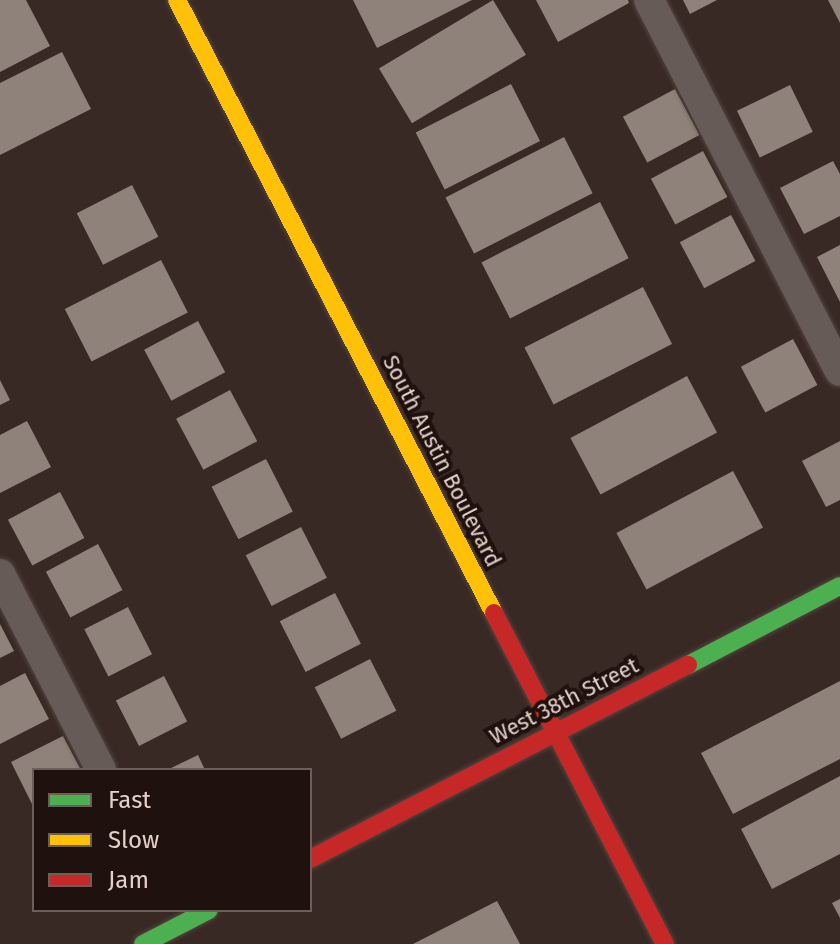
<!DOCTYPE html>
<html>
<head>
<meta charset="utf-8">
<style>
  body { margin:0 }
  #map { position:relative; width:840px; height:944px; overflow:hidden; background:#392924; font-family:"Fira Sans",sans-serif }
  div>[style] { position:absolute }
  .building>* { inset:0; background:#8f827a; transform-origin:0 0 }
  .roads { filter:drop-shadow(0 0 2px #524440) drop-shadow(0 0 2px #524440) }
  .lane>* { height:30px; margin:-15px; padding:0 15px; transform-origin:15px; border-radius:15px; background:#675b57 }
  .fast>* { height:18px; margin:-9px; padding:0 9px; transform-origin:9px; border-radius:9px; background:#4caf50 }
  .slow>* { height:18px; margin:-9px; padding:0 9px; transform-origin:9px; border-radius:9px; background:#ffc107 }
  .jam>* { height:18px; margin:-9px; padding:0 9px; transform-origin:9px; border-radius:9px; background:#c62828 }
  span { translate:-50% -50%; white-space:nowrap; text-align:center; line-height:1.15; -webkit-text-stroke:8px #1f120e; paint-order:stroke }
  .street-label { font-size:22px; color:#e3d0c9 }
  .legend { position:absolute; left:32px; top:768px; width:280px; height:144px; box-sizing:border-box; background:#1f120e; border:2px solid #6d5e59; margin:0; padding:10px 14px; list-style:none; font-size:24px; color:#e3d0c9 }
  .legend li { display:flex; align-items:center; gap:16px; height:40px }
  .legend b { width:40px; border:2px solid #6d5e59 }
</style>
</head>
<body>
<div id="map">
  <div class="building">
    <i style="clip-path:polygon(0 0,26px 0,50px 46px,0 72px)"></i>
    <i style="clip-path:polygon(353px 0,472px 0,377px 48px)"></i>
    <i style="left:493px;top:0;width:64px;height:133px;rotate:59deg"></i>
    <i style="clip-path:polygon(536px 0,628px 0,629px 3px,558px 42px)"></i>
    <i style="clip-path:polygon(683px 0,717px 0,690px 14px)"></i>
    <i style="clip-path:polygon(828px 0,840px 0,840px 23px)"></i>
    <i style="clip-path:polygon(62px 52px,91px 109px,0 155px,0 83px)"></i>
    <i style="left:511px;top:84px;width:64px;height:107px;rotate:63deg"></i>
    <i style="left:790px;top:85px;width:52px;height:59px;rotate:64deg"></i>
    <i style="left:675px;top:89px;width:52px;height:59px;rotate:62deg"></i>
    <i style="left:564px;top:137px;width:63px;height:133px;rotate:63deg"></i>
    <i style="left:703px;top:151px;width:52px;height:59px;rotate:62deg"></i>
    <i style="clip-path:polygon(833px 161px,840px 174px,840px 216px,804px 234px,780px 188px)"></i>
    <i style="left:132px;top:185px;width:58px;height:62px;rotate:63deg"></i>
    <i style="left:600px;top:202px;width:63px;height:133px;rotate:63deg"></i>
    <i style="left:731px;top:215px;width:52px;height:58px;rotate:62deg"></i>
    <i style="clip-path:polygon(840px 245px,840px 302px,817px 257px)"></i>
    <i style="left:161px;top:260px;width:59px;height:108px;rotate:63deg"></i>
    <i style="left:643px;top:287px;width:64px;height:133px;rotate:63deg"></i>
    <i style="left:198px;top:321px;width:58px;height:61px;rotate:62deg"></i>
    <i style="left:793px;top:339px;width:52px;height:59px;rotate:62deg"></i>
    <i style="left:687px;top:376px;width:64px;height:132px;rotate:62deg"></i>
    <i style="clip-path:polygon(0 380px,10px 400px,0 405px)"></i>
    <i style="left:230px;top:390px;width:58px;height:61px;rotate:62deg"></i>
    <i style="clip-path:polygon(27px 421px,51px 467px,0 493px,0 435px)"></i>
    <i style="clip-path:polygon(840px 441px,840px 500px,826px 507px,802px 461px)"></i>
    <i style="left:266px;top:459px;width:59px;height:61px;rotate:63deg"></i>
    <i style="left:733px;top:471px;width:64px;height:132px;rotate:62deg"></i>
    <i style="left:60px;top:492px;width:52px;height:59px;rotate:62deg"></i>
    <i style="left:301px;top:527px;width:57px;height:62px;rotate:63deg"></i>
    <i style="left:98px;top:544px;width:52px;height:59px;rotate:62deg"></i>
    <i style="left:335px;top:593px;width:57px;height:62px;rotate:63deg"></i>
    <i style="left:128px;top:607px;width:53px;height:49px;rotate:63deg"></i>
    <i style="clip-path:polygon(0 624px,14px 651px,0 658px)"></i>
    <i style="left:370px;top:659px;width:58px;height:62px;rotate:63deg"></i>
    <i style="clip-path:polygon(25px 673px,49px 719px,0 744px,0 686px)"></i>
    <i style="left:164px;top:676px;width:51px;height:54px;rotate:63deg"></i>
    <i style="clip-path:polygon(840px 681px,840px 759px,733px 814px,701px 753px)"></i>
    <i style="clip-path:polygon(63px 736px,81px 770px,34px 770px,34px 808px,11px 762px)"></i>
    <i style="clip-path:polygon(198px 755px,205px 770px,167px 770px)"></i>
    <i style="clip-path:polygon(840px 776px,840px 854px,772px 889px,741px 829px)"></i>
    <i style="clip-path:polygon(840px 899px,840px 918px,832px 903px)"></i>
    <i style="clip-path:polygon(497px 901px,520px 944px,413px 944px)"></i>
  </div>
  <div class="roads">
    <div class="lane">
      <i style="left:649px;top:0;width:417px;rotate:62.8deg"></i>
      <i style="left:0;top:574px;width:220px;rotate:62.7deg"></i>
    </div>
    <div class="fast">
      <i style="left:688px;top:665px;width:171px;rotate:-27.5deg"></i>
      <i style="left:143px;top:944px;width:74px;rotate:-27.3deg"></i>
    </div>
    <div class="slow">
      <i style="left:177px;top:0;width:690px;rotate:62.66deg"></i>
    </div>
    <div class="jam">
      <i style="left:494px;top:613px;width:373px;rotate:62.7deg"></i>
      <i style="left:310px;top:859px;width:425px;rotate:-27.2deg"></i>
    </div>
  </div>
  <div class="street-label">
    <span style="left:442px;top:461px;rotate:63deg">South Austin Boulevard</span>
    <span style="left:564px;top:701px;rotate:-27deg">West 38th Street</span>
  </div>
  <ul class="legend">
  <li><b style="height:10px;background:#4caf50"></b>Fast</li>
  <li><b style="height:10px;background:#ffc107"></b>Slow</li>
  <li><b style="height:10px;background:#c62828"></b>Jam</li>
  </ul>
</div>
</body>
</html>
